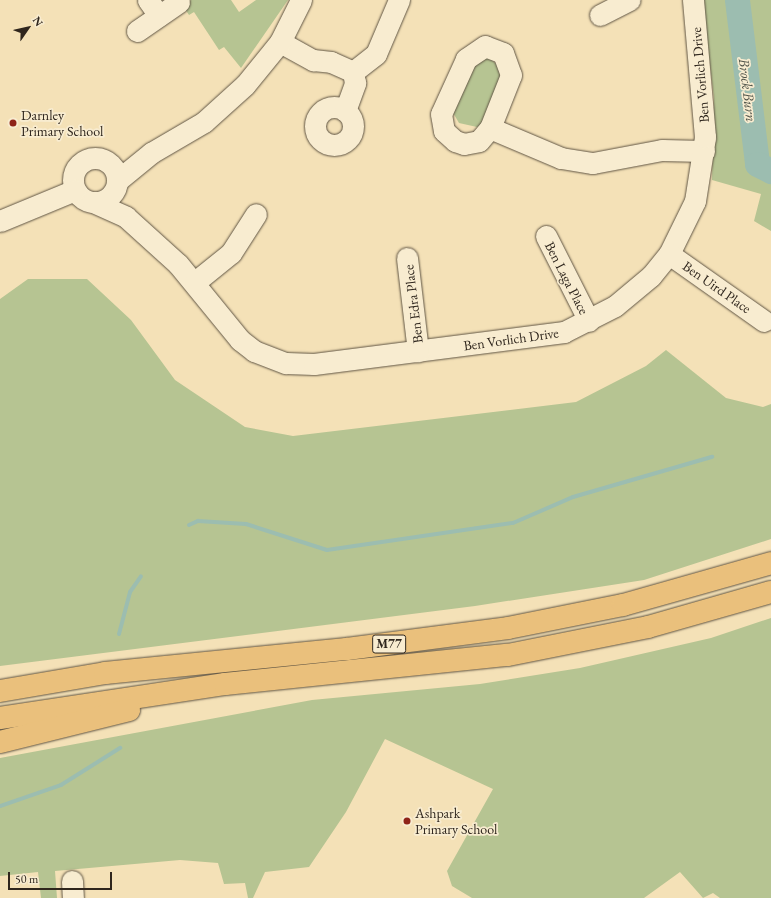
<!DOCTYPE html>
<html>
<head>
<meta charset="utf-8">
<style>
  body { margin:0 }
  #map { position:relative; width:771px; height:898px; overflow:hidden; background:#f4e1b7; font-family:"EB Garamond",serif }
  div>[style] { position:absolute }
  .green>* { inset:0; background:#b6c492 }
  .stream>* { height:4px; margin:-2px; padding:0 2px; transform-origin:2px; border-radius:2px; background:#9cbdb0 }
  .river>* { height:25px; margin:-12.5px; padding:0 12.5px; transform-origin:12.5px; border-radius:12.5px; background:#9cbdb0 }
  .roads { filter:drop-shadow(0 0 1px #605544) drop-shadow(0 0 1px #605544) }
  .minor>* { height:21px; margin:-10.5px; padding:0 10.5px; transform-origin:10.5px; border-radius:10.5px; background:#f8ecd0 }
  .minor>.ring { margin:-10.5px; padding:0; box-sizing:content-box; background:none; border:21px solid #f8ecd0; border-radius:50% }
  .highway>* { height:22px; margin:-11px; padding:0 11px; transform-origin:11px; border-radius:11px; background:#eac07c }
  .dots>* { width:11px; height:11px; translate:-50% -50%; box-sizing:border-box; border:2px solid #f8ecd0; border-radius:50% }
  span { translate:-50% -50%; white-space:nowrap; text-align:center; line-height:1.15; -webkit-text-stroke:3.5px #f8ecd0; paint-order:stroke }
  .shield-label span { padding:1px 3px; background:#f8ecd0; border:1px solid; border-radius:3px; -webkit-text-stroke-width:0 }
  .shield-label { font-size:13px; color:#2f261d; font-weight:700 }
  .street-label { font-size:14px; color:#2f261d }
  .poi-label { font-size:14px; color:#2f261d }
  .left { translate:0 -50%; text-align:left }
  .water-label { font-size:15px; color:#505349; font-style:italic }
  .north { position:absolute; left:8px; top:8px; width:40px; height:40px; -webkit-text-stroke:3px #f8ecd0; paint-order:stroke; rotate:56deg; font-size:11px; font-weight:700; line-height:16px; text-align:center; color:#2f261d }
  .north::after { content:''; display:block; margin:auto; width:14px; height:18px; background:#2f261d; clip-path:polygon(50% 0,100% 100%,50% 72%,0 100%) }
  .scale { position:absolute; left:8px; top:872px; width:104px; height:18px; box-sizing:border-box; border:2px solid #2f261d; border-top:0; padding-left:5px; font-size:12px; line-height:14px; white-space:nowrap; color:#2f261d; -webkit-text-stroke:3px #f8ecd0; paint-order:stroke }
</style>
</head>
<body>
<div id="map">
  <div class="green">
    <i style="clip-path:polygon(191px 0,231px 0,239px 12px,256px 0,288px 0,241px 68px,224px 47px,219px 50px,194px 12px,189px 15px,183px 6px)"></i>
    <i style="clip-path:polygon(702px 0,771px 0,771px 231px,754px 221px,761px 194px,712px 180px,714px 98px)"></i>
    <i style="clip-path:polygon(479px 58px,490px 58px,503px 71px,482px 125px,477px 127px,459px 123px,452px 111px,472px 61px)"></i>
    <i style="clip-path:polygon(28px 279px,87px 279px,131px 320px,175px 380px,245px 427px,293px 436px,576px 402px,646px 366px,666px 350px,726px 398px,763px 407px,771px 404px,771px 539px,644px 580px,475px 606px,0 666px,0 299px)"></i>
    <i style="clip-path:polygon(771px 618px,771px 898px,720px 898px,713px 893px,703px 898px,680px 872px,644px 898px,472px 898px,452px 886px,447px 871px,493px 789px,385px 739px,346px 812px,309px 867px,265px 872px,253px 898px,248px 898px,245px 883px,224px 884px,218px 863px,180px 860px,55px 871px,57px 898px,41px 898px,38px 872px,0 876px,0 758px,312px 700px,480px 684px,580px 668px,711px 638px)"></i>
  </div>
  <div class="stream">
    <i style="left:189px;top:525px;width:10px;rotate:-24deg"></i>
    <i style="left:198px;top:521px;width:48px;rotate:3.6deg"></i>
    <i style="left:246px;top:524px;width:85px;rotate:17.8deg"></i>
    <i style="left:327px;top:550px;width:188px;rotate:-8.3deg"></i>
    <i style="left:513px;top:523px;width:65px;rotate:-23.4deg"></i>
    <i style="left:573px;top:497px;width:145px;rotate:-16.1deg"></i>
    <i style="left:119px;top:634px;width:43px;rotate:-75.3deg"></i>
    <i style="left:130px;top:592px;width:19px;rotate:-55deg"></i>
    <i style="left:0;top:806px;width:65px;rotate:-19deg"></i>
    <i style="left:61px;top:785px;width:70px;rotate:-32.1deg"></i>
  </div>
  <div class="river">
    <i style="left:737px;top:0;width:165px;rotate:83deg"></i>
    <i style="left:757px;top:164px;width:16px;rotate:27deg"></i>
  </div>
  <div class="roads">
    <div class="minor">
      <i style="left:148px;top:0;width:19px;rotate:55deg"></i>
      <i style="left:600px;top:15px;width:33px;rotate:-27deg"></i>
      <i style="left:137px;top:31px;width:51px;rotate:-34.6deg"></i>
      <i style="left:280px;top:42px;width:38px;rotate:29deg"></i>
      <i style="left:313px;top:60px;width:18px;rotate:6deg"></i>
      <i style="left:331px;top:62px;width:24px;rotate:24deg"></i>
      <i style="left:353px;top:72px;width:29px;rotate:-38deg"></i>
      <i style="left:376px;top:54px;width:59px;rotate:-66.9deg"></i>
      <i class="ring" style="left:315px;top:107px;width:17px;height:17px"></i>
      <i style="left:345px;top:111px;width:30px;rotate:-70deg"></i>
      <i style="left:355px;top:83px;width:11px;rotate:-100deg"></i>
      <i style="left:490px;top:128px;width:57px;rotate:-68.4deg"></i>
      <i style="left:511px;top:75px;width:23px;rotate:-110deg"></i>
      <i style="left:503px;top:53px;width:19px;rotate:-159deg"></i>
      <i style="left:485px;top:46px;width:23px;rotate:146deg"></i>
      <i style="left:466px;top:59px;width:60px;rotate:114.4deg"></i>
      <i style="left:441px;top:114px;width:17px;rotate:80deg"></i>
      <i style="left:444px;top:131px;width:15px;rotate:42deg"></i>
      <i style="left:455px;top:141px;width:9px;rotate:18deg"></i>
      <i style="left:464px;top:144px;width:15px;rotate:-11deg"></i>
      <i style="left:479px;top:141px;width:17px;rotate:-50deg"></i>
      <i style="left:490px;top:128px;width:77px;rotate:22.9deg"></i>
      <i style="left:561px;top:158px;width:32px;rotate:9deg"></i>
      <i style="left:593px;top:163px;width:70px;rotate:-10.7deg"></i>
      <i style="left:662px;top:150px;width:42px;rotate:1.4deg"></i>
      <i class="ring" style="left:73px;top:158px;width:23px;height:23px"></i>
      <i style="left:118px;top:180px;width:43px;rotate:-39.3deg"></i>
      <i style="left:151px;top:153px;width:61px;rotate:-30.3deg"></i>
      <i style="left:204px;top:122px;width:55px;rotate:-42.1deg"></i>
      <i style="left:245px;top:85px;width:55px;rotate:-50.9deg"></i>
      <i style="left:280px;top:42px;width:47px;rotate:-63.4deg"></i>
      <i style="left:93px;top:202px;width:36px;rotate:24deg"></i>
      <i style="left:126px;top:217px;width:70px;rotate:42.1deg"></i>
      <i style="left:178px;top:264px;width:98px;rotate:50.8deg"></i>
      <i style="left:240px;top:340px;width:18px;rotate:38deg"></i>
      <i style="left:254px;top:351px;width:34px;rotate:21deg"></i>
      <i style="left:286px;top:363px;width:28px;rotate:2deg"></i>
      <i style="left:314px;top:364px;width:252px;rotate:-7.3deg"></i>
      <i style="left:564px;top:332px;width:57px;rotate:-27deg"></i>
      <i style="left:615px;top:306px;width:47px;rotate:-39.8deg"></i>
      <i style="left:651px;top:276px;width:28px;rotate:-51deg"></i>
      <i style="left:669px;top:254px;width:59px;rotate:-63.9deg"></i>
      <i style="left:695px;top:201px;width:65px;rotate:-81.1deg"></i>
      <i style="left:705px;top:137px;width:138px;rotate:-95deg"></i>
      <i style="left:0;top:221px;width:81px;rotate:-22.5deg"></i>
      <i style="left:546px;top:236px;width:95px;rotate:63.2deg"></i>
      <i style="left:669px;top:254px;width:116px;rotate:35.2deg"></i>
      <i style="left:407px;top:258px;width:94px;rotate:83.3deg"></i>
      <i style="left:195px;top:282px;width:46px;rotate:-38.9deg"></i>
      <i style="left:231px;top:253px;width:46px;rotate:-57.3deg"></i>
      <i style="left:72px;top:881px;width:17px;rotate:87deg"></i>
    </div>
    <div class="highway">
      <i style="left:0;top:691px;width:107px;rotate:-9.7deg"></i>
      <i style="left:105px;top:673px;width:243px;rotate:-5.7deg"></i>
      <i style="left:347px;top:649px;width:162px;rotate:-7.4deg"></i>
      <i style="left:508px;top:628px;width:117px;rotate:-11.3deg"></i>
      <i style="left:623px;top:605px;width:154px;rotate:-15.8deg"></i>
      <i style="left:0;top:718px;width:228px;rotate:-8.6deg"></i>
      <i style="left:225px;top:684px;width:284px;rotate:-5.9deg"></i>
      <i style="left:508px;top:655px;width:143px;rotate:-11.3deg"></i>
      <i style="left:648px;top:627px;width:128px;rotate:-15.9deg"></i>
      <i style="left:0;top:742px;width:133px;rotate:-13.9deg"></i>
    </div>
  </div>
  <div class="dots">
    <i style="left:13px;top:123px;background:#8f2418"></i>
    <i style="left:407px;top:821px;background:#8f2418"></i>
  </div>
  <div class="shield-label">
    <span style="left:389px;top:644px">M77</span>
  </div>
  <div class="street-label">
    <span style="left:700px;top:75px;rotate:-95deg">Ben Vorlich Drive</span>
    <span style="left:567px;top:278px;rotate:63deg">Ben Laga Place</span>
    <span style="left:717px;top:287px;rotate:35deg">Ben Uird Place</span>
    <span style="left:413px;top:304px;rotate:-97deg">Ben Edra Place</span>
    <span style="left:511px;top:339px;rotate:-8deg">Ben Vorlich Drive</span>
  </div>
  <div class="poi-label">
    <span class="left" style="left:21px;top:123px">Darnley<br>Primary School</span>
    <span class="left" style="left:415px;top:821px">Ashpark<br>Primary School</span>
  </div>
  <div class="water-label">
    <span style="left:748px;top:90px;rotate:83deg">Brock Burn</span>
  </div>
  <div class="north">N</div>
  <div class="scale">50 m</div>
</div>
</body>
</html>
